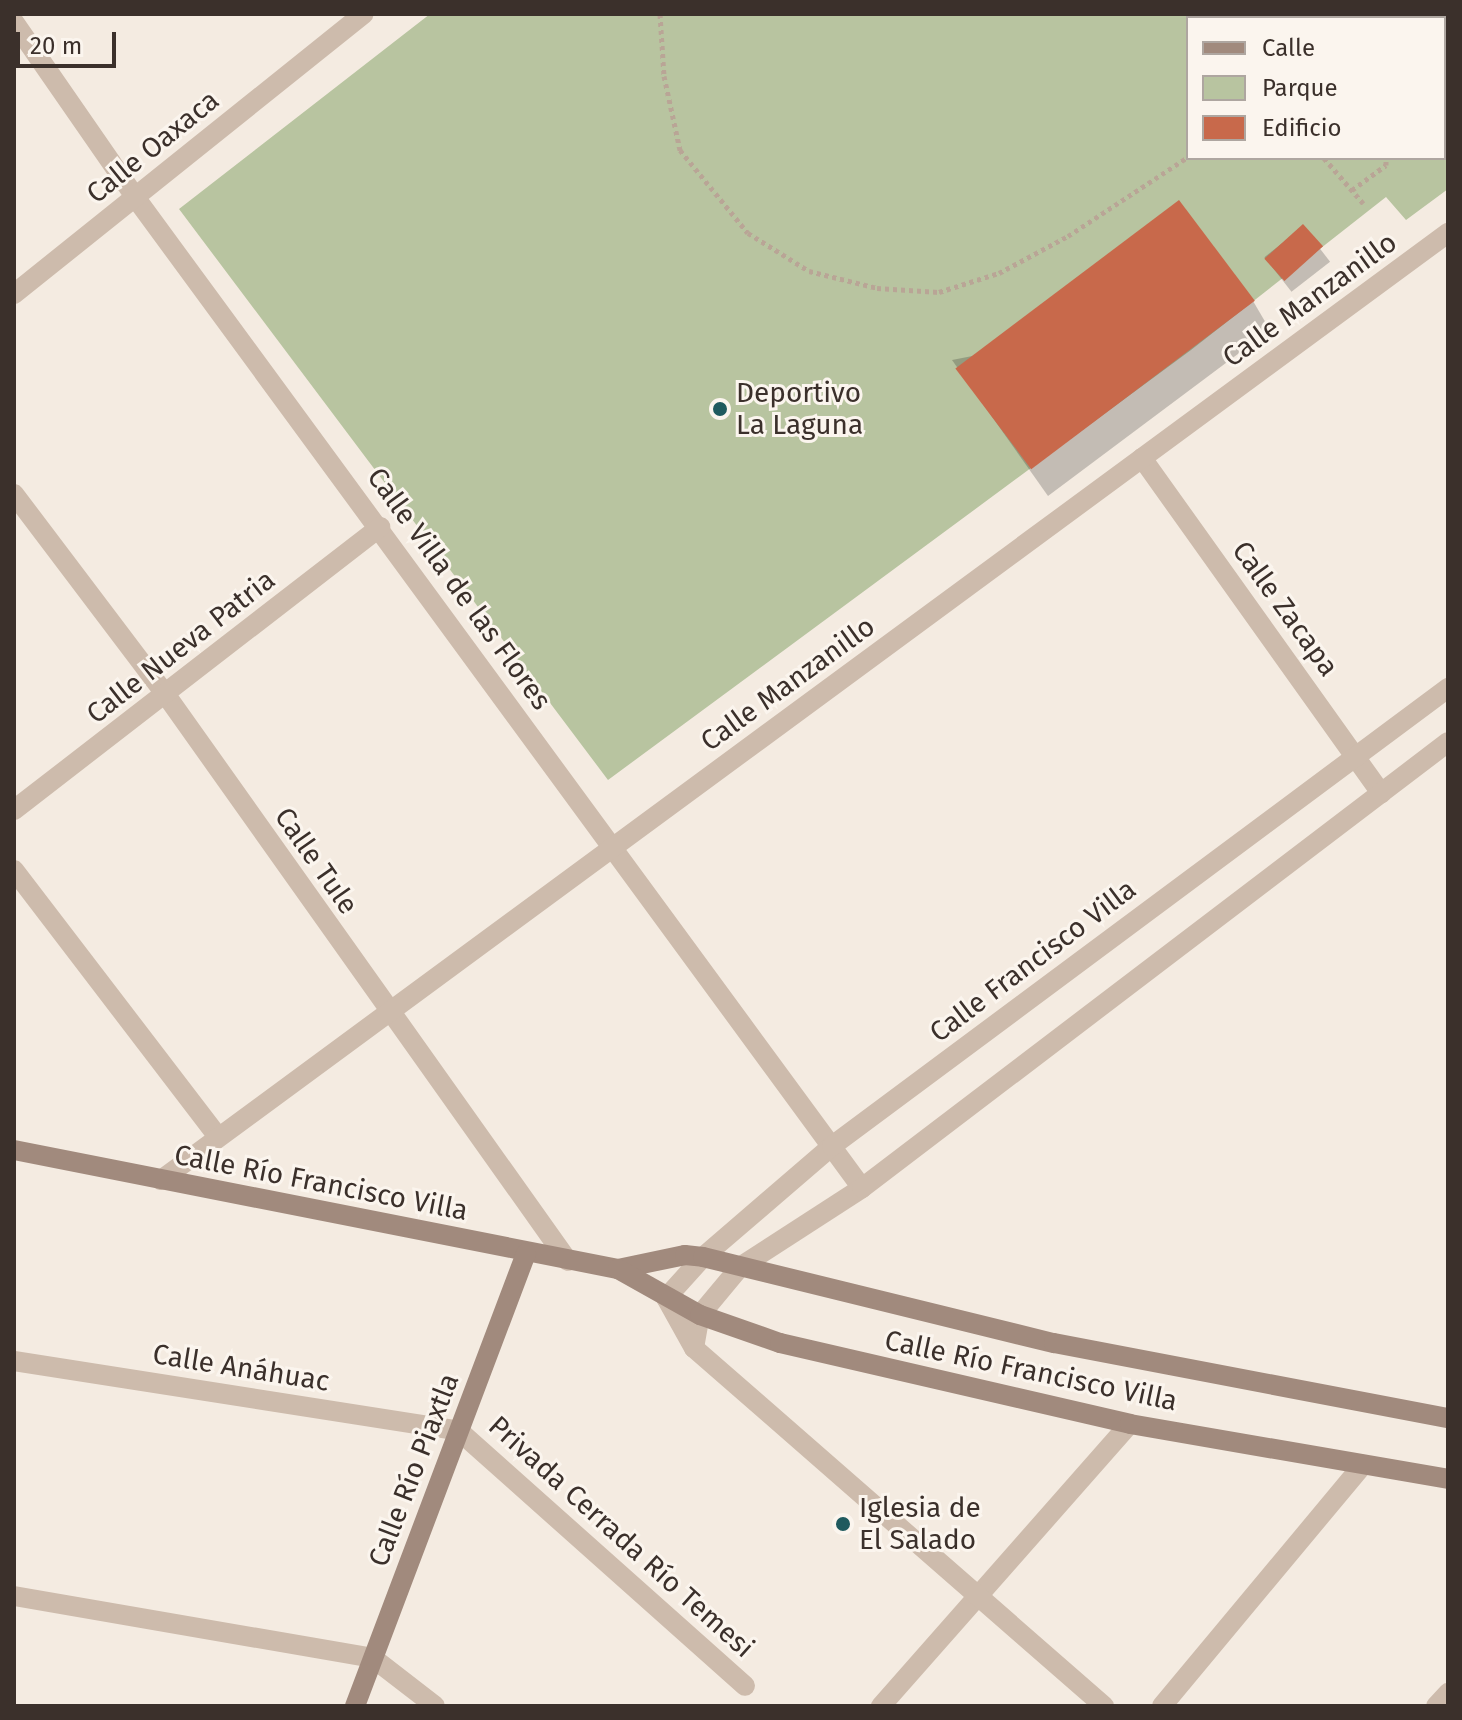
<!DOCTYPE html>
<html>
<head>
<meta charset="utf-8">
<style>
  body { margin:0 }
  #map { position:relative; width:1462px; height:1720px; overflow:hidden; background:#f4ebe1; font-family:"Fira Sans",sans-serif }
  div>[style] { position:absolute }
  .green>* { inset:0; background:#b8c4a0 }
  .shadow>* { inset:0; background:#0003; transform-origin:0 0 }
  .building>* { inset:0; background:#c8694b; transform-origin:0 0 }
  .path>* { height:5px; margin-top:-2.5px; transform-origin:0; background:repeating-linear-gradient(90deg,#b9a596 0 4px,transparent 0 8px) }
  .minor>* { height:20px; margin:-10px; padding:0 10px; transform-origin:10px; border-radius:10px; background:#cdbbac }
  .tertiary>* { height:20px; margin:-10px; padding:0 10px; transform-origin:10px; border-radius:10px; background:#cdbbac }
  .secondary>* { height:20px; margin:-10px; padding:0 10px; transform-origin:10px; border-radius:10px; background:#a18a7d }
  .dots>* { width:22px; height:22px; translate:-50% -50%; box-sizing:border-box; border:4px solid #fbf5ee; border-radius:50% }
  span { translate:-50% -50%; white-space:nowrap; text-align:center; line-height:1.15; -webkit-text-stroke:6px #fbf5ee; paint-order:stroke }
  .street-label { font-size:28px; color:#3b302b }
  .poi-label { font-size:28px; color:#3b302b }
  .left { translate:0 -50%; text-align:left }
  .frame { position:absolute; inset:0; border:16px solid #3b302b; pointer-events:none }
  .legend { position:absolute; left:1186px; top:16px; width:260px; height:144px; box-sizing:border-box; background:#fbf5ee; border:2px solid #aea6a0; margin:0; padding:10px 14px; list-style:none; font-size:24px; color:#3b302b }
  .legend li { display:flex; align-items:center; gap:16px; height:40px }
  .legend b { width:40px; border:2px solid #aea6a0 }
  .scale { position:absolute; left:16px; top:32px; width:100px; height:36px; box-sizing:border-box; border:4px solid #3b302b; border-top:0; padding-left:10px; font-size:24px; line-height:28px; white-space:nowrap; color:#3b302b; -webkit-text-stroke:6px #fbf5ee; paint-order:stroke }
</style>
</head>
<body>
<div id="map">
  <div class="green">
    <i style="clip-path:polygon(evenodd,430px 14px,1448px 14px,1448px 189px,1406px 220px,1386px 197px,1191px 350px,608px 780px,179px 209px,430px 14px,1188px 18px,1444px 18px,1444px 158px,1188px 158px,1188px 18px)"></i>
  </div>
  <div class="shadow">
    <i style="left:1303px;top:227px;width:44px;height:49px;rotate:52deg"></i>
    <i style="clip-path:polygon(1253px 301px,1270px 330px,1048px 496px,952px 360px)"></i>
  </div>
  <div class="building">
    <i style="left:1179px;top:200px;width:126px;height:280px;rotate:53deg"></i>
    <i style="left:1303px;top:224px;width:30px;height:52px;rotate:48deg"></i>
  </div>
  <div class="path">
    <i style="left:660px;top:14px;width:62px;rotate:86.3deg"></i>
    <i style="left:664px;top:76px;width:76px;rotate:77.8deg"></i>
    <i style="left:680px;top:150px;width:107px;rotate:50.7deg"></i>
    <i style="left:748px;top:233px;width:72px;rotate:31.9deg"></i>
    <i style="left:809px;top:271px;width:70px;rotate:14deg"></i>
    <i style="left:877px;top:288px;width:62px;rotate:3.7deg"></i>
    <i style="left:939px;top:292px;width:63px;rotate:-17.6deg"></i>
    <i style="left:999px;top:273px;width:78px;rotate:-28.2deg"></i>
    <i style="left:1068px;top:236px;width:144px;rotate:-33.4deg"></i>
    <i style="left:1373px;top:18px;width:7px;rotate:-34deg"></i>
    <i style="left:1444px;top:75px;width:7px;rotate:-56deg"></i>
    <i style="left:1324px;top:158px;width:60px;rotate:49.1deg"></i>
    <i style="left:1352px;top:190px;width:42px;rotate:-36.3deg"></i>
    <i style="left:1386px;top:165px;width:7px;rotate:-90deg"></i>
  </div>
  <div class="minor">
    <i style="left:14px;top:22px;width:213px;rotate:55.3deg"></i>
    <i style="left:135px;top:197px;width:1229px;rotate:53.74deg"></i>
    <i style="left:1142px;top:458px;width:412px;rotate:54.5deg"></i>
    <i style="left:14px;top:494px;width:252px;rotate:52.9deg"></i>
    <i style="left:166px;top:695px;width:694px;rotate:54.62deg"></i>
    <i style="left:14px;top:810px;width:463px;rotate:-37.7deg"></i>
    <i style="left:14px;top:870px;width:336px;rotate:52.6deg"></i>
    <i style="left:694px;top:1348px;width:34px;rotate:-80deg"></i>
    <i style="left:700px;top:1315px;width:62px;rotate:-50.2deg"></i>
    <i style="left:740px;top:1267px;width:145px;rotate:-32.9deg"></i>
    <i style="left:862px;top:1188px;width:736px;rotate:-37.27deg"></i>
    <i style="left:14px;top:1361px;width:450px;rotate:8.9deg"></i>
    <i style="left:459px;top:1431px;width:383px;rotate:41.7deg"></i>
    <i style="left:14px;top:1596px;width:364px;rotate:9.8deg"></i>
    <i style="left:373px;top:1658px;width:78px;rotate:37.7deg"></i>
    <i style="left:881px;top:1706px;width:376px;rotate:-48.6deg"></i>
    <i style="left:1104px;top:1706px;width:544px;rotate:-138.87deg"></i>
    <i style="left:694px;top:1348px;width:57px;rotate:-119.2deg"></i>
    <i style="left:666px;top:1298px;width:55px;rotate:-47.9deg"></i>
    <i style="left:703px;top:1257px;width:170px;rotate:-40.7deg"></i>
    <i style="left:832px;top:1146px;width:768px;rotate:-36.63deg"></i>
    <i style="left:1162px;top:1706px;width:314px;rotate:-50.2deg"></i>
    <i style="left:1436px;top:1706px;width:18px;rotate:-47deg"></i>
  </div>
  <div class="tertiary">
    <i style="left:14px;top:294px;width:448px;rotate:-38.7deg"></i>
    <i style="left:161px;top:1180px;width:1598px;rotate:-36.35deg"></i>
  </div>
  <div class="secondary">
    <i style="left:14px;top:1150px;width:616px;rotate:11.15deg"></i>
    <i style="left:618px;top:1269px;width:68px;rotate:-11.8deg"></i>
    <i style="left:685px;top:1255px;width:18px;rotate:6deg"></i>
    <i style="left:703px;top:1257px;width:361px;rotate:13.8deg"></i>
    <i style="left:1054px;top:1343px;width:401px;rotate:10.8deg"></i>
    <i style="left:618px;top:1269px;width:94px;rotate:29.3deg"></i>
    <i style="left:700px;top:1315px;width:85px;rotate:19.3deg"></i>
    <i style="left:780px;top:1343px;width:359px;rotate:13deg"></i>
    <i style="left:1130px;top:1424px;width:323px;rotate:9.8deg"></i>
    <i style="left:355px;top:1706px;width:484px;rotate:-69.3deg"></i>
  </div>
  <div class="dots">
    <i style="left:720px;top:409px;background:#1f5a5e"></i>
    <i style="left:843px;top:1524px;background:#1f5a5e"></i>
  </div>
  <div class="street-label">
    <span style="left:153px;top:147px;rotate:-39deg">Calle Oaxaca</span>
    <span style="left:1310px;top:300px;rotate:-36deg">Calle Manzanillo</span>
    <span style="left:459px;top:589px;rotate:54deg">Calle Villa de las Flores</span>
    <span style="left:1285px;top:609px;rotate:54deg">Calle Zacapa</span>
    <span style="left:181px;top:647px;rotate:-38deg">Calle Nueva Patria</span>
    <span style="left:788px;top:684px;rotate:-36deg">Calle Manzanillo</span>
    <span style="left:316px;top:861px;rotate:55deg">Calle Tule</span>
    <span style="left:1033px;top:961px;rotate:-37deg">Calle Francisco Villa</span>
    <span style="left:321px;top:1183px;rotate:11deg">Calle Río Francisco Villa</span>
    <span style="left:241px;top:1368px;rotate:9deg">Calle Anáhuac</span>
    <span style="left:1031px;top:1371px;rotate:12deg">Calle Río Francisco Villa</span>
    <span style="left:414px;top:1470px;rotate:-69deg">Calle Río Piaxtla</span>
    <span style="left:621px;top:1537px;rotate:42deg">Privada Cerrada Río Temesi</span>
  </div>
  <div class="poi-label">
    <span class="left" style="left:736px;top:409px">Deportivo<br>La Laguna</span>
    <span class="left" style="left:859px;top:1524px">Iglesia de<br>El Salado</span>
  </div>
  <div class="frame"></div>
  <ul class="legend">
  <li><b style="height:10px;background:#a18a7d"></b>Calle</li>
  <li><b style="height:22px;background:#b8c4a0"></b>Parque</li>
  <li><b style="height:22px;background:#c8694b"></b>Edificio</li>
  </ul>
  <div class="scale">20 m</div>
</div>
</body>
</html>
